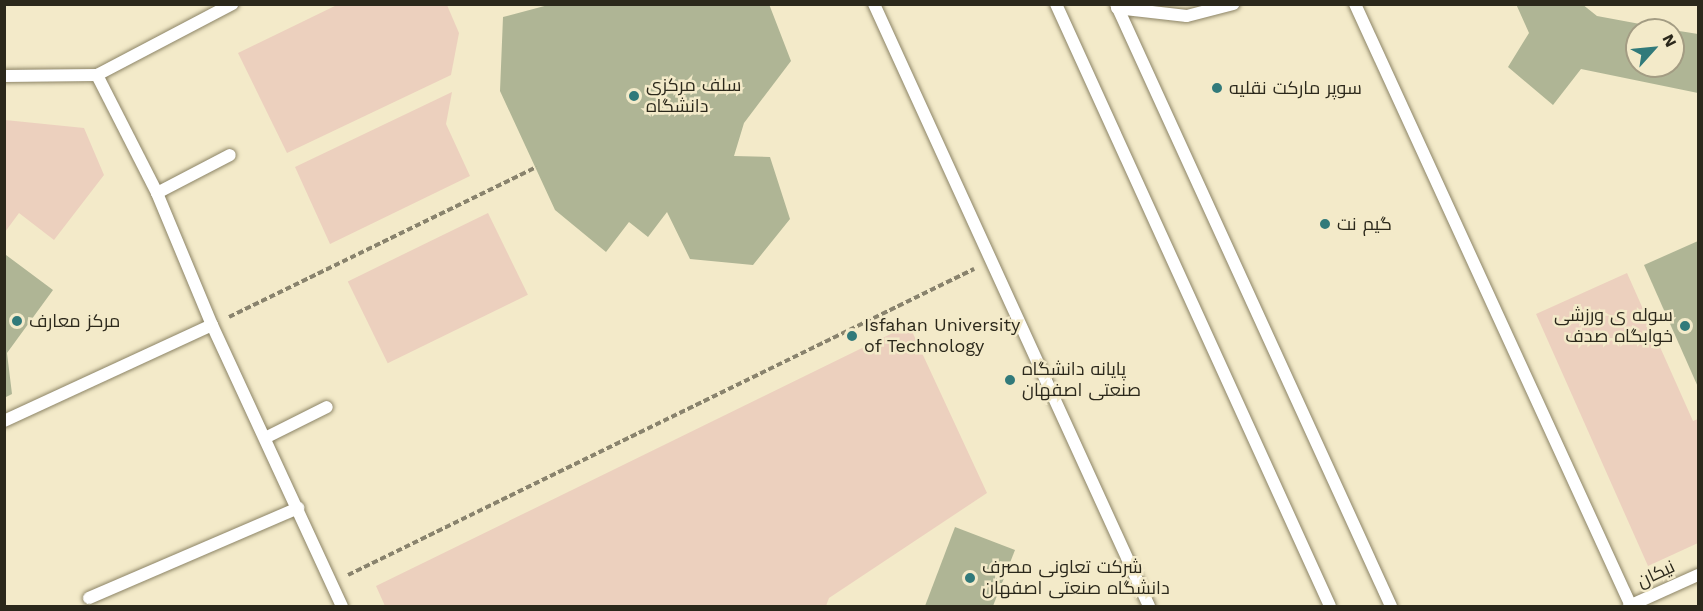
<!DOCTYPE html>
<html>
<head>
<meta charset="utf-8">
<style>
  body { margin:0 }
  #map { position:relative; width:1703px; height:611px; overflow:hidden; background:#f3eac9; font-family:"Work Sans",Cairo,sans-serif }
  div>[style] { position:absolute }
  .green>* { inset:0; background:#ecd0be; transform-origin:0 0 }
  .building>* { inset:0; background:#afb595 }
  .path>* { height:4px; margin-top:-2px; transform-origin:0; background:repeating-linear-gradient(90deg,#89836d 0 6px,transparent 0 9px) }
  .roads { filter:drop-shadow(0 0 2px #8c8466) drop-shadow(0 0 2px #8c8466) }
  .service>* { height:12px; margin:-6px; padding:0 6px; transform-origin:6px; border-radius:6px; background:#fff }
  .dots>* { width:16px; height:16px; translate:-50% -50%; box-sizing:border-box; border:3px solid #f3eac9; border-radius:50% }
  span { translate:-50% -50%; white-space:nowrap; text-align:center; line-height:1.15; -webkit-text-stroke:5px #f3eac9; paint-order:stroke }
  .poi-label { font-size:18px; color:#2b281b }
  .left { translate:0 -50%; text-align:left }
  .right { translate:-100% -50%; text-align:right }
  .street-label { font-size:18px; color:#2b281b }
  .frame { position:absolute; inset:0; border:6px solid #2b281b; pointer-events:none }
  .north { position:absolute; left:1625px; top:18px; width:60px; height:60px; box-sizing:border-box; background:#f3eac9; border:2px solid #a39c83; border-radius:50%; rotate:63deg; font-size:16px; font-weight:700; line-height:24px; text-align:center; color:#2b281b }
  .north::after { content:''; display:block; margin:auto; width:21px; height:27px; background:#317a7a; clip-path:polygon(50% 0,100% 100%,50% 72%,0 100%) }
</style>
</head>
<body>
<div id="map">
  <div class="green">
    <i style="clip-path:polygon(339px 4px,447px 5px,459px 33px,451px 75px,287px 153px,238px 53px)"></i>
    <i style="clip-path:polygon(452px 92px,446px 124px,470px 176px,330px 244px,295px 167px)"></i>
    <i style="clip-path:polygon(5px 120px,84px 128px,104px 175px,54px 240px,19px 213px,5px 232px)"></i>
    <i style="left:488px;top:213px;width:91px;height:156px;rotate:64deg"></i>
    <i style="clip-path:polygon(1627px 273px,1693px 421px,1698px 419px,1698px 543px,1648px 566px,1536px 314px)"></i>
    <i style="clip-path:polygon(909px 325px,987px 493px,829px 598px,826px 606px,385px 606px,376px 586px)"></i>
  </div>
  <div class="building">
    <i style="clip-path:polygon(552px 4px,769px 4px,791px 61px,744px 123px,734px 156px,770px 157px,790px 219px,753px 265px,690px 259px,667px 212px,648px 237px,629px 222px,606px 252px,555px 210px,500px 91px,503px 17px)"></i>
    <i style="clip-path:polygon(1516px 4px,1582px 4px,1597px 16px,1667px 29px,1637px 30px,1637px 66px,1673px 66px,1673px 30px,1698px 34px,1698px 93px,1581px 69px,1553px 105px,1508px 67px,1529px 33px)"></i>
    <i style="clip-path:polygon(1698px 241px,1698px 387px,1644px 265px)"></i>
    <i style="clip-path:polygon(6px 255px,53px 290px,7px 353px,12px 394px,4px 398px)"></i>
    <i style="clip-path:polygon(955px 527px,1015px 550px,993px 606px,925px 606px)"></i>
  </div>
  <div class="path">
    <i style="left:229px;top:317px;width:342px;rotate:-26deg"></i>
    <i style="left:348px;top:575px;width:697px;rotate:-26.05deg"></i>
  </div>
  <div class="roads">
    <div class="service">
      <i style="left:874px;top:4px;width:662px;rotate:65.45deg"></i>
      <i style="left:1056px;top:4px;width:661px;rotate:65.53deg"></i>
      <i style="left:1116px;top:4px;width:662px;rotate:65.45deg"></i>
      <i style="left:1355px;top:4px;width:662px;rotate:65.37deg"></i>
      <i style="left:1117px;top:8px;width:70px;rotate:6.5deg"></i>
      <i style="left:1187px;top:16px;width:48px;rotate:-14.6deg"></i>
      <i style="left:97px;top:75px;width:132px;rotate:63deg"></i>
      <i style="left:157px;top:193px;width:143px;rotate:67.4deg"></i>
      <i style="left:212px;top:325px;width:310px;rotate:65.2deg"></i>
      <i style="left:4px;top:76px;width:93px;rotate:-0.6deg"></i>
      <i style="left:97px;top:75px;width:153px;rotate:-27.7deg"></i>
      <i style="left:157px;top:193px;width:82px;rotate:-27.5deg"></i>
      <i style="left:4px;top:421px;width:229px;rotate:-24.8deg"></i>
      <i style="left:265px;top:438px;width:69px;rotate:-26.6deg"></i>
      <i style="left:89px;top:598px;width:228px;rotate:-23.3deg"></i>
      <i style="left:1629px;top:606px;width:76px;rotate:-24.2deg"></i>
    </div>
  </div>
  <div class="dots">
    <i style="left:1217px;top:88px;background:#317a7a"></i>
    <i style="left:634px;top:96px;background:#317a7a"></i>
    <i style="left:1325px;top:224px;background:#317a7a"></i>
    <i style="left:17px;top:321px;background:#317a7a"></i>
    <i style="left:1685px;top:326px;background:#317a7a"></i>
    <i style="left:852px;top:336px;background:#317a7a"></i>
    <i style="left:1010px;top:380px;background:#317a7a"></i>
    <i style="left:970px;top:578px;background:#317a7a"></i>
  </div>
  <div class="poi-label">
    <span class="left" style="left:646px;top:96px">سلف مرکزی<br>دانشگاه</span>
    <span class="left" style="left:1229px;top:88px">سوپر مارکت نقلیه</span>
    <span class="left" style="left:1337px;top:224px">گیم نت</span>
    <span class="right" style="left:1673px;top:326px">سوله ی ورزشی<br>خوابگاه صدف</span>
    <span class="left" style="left:29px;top:321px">مرکز معارف</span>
    <span class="left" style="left:864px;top:336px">Isfahan University<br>of Technology</span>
    <span class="left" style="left:1022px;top:380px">پایانه دانشگاه<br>صنعتی اصفهان</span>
    <span class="left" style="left:982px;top:578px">شرکت تعاونی مصرف<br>دانشگاه صنعتی اصفهان</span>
  </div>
  <div class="street-label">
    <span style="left:1656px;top:574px;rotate:-25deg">نیکان</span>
  </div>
  <div class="frame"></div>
  <div class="north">N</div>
</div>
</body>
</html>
